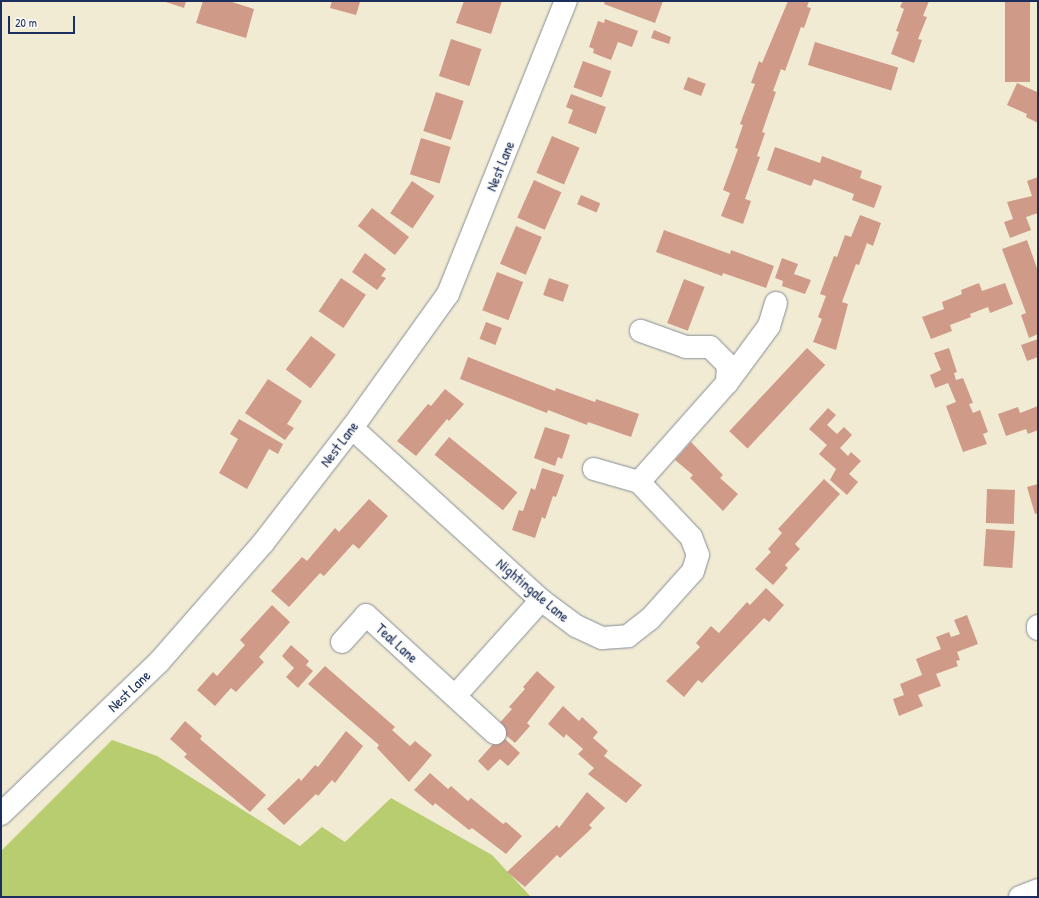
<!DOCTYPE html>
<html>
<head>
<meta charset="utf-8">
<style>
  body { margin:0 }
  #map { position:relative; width:1039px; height:898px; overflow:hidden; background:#f1ebd3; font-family:"Patrick Hand",sans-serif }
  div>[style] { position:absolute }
  .green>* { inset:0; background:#b8cc70 }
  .building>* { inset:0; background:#d09a89; transform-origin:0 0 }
  .roads { filter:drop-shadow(0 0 1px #868d98) drop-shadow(0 0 1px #868d98) }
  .minor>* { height:22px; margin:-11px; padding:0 11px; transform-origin:11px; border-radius:11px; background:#fff }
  span { translate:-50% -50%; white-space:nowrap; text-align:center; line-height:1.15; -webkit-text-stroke:3.5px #fdfcf7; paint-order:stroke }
  .street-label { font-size:15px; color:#1b2f5e }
  .frame { position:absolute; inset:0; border:2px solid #1b2f5e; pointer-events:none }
  .scale { position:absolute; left:8px; top:16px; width:67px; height:18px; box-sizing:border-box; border:2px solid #1b2f5e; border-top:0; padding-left:5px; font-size:12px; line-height:14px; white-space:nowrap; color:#1b2f5e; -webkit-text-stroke:3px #fdfcf7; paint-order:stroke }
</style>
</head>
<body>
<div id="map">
  <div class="green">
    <i style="clip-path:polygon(112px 740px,157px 756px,300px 846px,322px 827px,345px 842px,391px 798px,492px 855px,531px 897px,1px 897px,1px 851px)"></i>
  </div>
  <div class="building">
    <i style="clip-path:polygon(163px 1px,186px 1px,184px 8px)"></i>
    <i style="clip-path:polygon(203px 1px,229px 1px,254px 9px,246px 38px,196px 23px)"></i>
    <i style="clip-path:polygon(332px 1px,357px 1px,360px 2px,356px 15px,330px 8px)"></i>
    <i style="clip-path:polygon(464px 1px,502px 1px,491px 34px,456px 23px)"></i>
    <i style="clip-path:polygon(605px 1px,663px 1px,655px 23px,604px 4px)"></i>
    <i style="clip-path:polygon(788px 1px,809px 1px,807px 7px,811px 8px,804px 28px,801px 27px,785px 71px,781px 69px,773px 91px,776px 92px,762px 132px,765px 133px,757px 156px,760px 157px,745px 199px,751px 201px,743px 224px,721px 216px,730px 193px,723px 190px,738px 149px,735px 148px,743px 125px,740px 124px,755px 84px,751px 83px,759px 61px,762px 63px)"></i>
    <i style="clip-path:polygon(903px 1px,929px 1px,923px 16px,927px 17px,918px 39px,922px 40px,914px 63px,891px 54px,899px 32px,896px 31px,904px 9px,900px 7px)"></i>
    <i style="left:1005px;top:1px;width:25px;height:81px"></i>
    <i style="clip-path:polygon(605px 19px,638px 31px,632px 47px,618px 42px,611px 60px,593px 53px,594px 49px,589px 47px,598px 21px,604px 23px)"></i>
    <i style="clip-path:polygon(654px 30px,671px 37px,669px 44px,651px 38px)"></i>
    <i style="left:451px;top:39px;width:32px;height:39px;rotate:18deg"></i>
    <i style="left:815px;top:42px;width:87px;height:24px;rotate:17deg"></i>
    <i style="left:583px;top:61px;width:30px;height:28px;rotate:20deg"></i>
    <i style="left:688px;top:77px;width:19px;height:13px;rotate:21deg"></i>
    <i style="clip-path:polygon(1017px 83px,1037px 92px,1038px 123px,1026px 117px,1027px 114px,1007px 105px)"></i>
    <i style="left:436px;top:92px;width:29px;height:41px;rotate:18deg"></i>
    <i style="clip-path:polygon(571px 94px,606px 107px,596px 134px,568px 123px,573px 110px,566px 107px)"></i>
    <i style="left:552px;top:136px;width:30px;height:40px;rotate:23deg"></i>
    <i style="left:421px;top:138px;width:31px;height:38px;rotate:17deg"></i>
    <i style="clip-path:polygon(775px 147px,820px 163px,822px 156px,862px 171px,860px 178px,882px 186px,874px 208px,852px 200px,854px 194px,814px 179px,811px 186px,767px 170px)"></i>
    <i style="clip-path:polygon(1038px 177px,1038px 213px,1026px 217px,1031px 230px,1010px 238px,1004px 222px,1013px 219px,1007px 202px,1032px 196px,1027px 181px)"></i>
    <i style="left:534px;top:180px;width:30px;height:41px;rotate:24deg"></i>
    <i style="left:412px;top:181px;width:27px;height:39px;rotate:34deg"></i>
    <i style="left:581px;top:195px;width:21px;height:10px;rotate:23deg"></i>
    <i style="left:372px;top:208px;width:47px;height:23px;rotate:38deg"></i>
    <i style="clip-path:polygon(860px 215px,881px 223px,873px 246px,867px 243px,859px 265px,856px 264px,842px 302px,848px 304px,836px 350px,813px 342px,822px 319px,818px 317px,826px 296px,820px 294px,834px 256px,837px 257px,845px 235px,851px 237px)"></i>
    <i style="left:516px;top:226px;width:28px;height:41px;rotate:23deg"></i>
    <i style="clip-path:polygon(664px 230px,730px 254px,731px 250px,774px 266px,766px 288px,723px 273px,722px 276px,656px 252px)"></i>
    <i style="clip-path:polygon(1027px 240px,1038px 271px,1038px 334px,1029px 338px,1021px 315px,1026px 313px,1002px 249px)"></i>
    <i style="clip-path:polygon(365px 253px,386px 269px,381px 276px,386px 278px,377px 290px,352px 272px)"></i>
    <i style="clip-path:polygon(782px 258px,798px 264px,794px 274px,811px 280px,805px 294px,782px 286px,783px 281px,775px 278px)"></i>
    <i style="left:497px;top:272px;width:28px;height:41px;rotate:21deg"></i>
    <i style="left:341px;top:278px;width:30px;height:40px;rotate:34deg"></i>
    <i style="left:549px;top:278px;width:21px;height:18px;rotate:19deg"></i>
    <i style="left:684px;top:279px;width:22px;height:47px;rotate:21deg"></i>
    <i style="clip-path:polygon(979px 283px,982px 291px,1005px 283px,1013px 304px,990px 313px,988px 307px,970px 314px,971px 317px,950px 325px,952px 331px,931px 339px,922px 317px,944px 309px,942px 302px,962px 294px,961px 290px)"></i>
    <i style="left:486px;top:322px;width:17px;height:18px;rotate:21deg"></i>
    <i style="left:311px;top:336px;width:31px;height:42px;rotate:37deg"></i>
    <i style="clip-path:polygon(1038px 339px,1038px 357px,1027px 361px,1021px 345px)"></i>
    <i style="left:807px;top:348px;width:25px;height:114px;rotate:43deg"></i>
    <i style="clip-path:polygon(949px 348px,957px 372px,954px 373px,956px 380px,963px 378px,973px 403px,969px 404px,973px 413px,980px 410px,988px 432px,983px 434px,987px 444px,963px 452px,946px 406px,956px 402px,948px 383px,935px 388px,930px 375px,941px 370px,934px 353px)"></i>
    <i style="clip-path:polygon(468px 357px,555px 391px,556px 388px,595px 402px,596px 399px,639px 414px,631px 437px,588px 422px,587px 425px,548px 410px,547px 413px,460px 379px)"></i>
    <i style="clip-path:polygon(268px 379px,302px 401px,287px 424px,294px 428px,285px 440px,245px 413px)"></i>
    <i style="clip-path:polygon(445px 389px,464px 404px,449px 421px,447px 419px,416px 456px,397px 441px,428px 404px,431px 406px)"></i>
    <i style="clip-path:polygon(1038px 406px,1038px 430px,1028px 434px,1026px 429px,1006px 436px,998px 414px,1018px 407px,1020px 413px)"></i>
    <i style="clip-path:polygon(828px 408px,836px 415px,827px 425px,837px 434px,844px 427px,852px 435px,840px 448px,848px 456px,851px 452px,861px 461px,849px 474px,858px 482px,847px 495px,830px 480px,836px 469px,819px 454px,827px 445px,809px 429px)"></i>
    <i style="clip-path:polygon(239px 419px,283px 444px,278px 454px,269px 449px,247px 489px,219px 473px,238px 439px,230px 434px)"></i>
    <i style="clip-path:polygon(545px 427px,570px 435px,562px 459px,558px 457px,555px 466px,534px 458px)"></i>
    <i style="left:449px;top:437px;width:88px;height:23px;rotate:39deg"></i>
    <i style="clip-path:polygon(691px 442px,723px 475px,720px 478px,738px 494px,723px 511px,690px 478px,693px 475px,675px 460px)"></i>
    <i style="clip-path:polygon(542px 468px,564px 475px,556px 497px,553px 496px,545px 519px,542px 517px,535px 538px,512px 530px,519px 510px,523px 511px,531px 488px,535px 490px)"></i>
    <i style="clip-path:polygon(824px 479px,840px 494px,795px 544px,800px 549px,785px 565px,788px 568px,773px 585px,755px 569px,771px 552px,768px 549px,782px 533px,778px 529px)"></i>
    <i style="clip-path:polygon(1038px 484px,1038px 513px,1035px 514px,1027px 487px)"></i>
    <i style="left:987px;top:489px;width:28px;height:34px;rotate:2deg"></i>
    <i style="clip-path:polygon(369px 499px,388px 516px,359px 549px,353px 544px,324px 576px,320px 573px,289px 607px,271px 591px,302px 557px,307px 561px,335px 528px,339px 532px)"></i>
    <i style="left:986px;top:529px;width:29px;height:37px;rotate:4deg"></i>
    <i style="clip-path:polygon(766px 588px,784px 605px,769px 622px,764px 618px,702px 683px,698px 680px,684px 697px,666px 681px,700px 647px,696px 643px,711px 626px,719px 633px,747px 602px,750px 605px)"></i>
    <i style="clip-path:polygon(272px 605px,290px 622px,259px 657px,264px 662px,236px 692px,231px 688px,215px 706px,197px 690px,213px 672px,217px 676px,245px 645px,240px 640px)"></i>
    <i style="clip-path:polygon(967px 615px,978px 644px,957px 652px,960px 660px,956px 661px,958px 666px,936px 674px,941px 686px,918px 695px,923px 706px,899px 716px,893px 699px,904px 695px,900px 684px,922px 675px,916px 659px,941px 649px,936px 637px,949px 632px,951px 637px,960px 634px,954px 620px)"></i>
    <i style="clip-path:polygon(291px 645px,309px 661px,306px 665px,313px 671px,298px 688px,286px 677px,294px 668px,282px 656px)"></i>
    <i style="clip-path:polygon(325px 666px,395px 727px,392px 730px,410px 746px,415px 741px,432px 755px,409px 782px,377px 748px,379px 745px,308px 684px)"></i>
    <i style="clip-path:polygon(537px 671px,555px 687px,527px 723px,530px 726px,515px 743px,496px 727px,512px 709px,509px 707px,525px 689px,523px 687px)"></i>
    <i style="clip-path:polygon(563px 706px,579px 721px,582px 717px,598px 732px,593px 738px,608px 751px,604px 756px,642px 785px,626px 803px,588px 774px,594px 768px,578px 754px,583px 749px,566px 734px,564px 738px,548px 724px)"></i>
    <i style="clip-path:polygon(185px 721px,202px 736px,200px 739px,266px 795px,250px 812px,184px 757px,187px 754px,170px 739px)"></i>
    <i style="clip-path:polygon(346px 731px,363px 746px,335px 783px,332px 780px,318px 796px,316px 794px,284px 825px,267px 809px,299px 778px,301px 781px,315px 765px,318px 767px)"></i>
    <i style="clip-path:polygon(504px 738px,520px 753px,508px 766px,500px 759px,488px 771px,478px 761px,494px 743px,498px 745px)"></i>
    <i style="clip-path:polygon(430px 773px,448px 789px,451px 786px,468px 801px,471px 798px,503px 824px,506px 822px,522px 836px,506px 854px,472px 828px,469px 830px,435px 803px,433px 806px,414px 790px)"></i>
    <i style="clip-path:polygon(587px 792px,605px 808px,589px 825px,592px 828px,560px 858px,557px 855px,525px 887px,507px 872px,557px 825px,559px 828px)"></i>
  </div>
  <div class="roads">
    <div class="minor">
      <i style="left:727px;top:383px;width:71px;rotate:-53.6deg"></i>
      <i style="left:769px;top:326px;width:24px;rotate:-73deg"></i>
      <i style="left:352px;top:428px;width:256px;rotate:42.3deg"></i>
      <i style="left:541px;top:600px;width:44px;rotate:36.6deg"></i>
      <i style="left:576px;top:626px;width:29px;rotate:25deg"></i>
      <i style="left:602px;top:638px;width:26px;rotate:-4deg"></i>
      <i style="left:628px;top:636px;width:28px;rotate:-38deg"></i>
      <i style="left:650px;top:619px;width:64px;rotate:-48.1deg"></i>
      <i style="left:693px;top:571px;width:17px;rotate:-73deg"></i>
      <i style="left:698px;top:555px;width:19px;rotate:-111deg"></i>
      <i style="left:691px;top:537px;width:76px;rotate:-133.4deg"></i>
      <i style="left:639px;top:482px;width:47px;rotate:-163.9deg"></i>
      <i style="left:639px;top:482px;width:132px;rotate:-48.4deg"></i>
      <i style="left:727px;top:383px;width:18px;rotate:-87deg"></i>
      <i style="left:728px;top:365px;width:25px;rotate:-135deg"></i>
      <i style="left:710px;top:347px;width:24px;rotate:180deg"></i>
      <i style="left:686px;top:347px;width:48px;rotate:-160.4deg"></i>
      <i style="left:1038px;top:626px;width:3px;rotate:90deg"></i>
      <i style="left:342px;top:642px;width:36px;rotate:-48deg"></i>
      <i style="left:366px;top:615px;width:175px;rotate:42.5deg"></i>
      <i style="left:455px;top:696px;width:129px;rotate:-48.1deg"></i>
      <i style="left:1px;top:814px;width:219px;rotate:-43.9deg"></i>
      <i style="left:159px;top:662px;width:158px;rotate:-48.8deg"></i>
      <i style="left:263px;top:543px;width:145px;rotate:-52.3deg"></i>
      <i style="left:352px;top:428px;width:165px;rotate:-54.4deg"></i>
      <i style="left:448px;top:294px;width:316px;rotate:-68.1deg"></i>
      <i style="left:1020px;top:897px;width:19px;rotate:-21deg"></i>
    </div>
  </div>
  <div class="street-label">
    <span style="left:500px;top:166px;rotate:-68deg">Nest Lane</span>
    <span style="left:339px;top:444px;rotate:-53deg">Nest Lane</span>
    <span style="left:533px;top:590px;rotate:40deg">Nightingale Lane</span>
    <span style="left:397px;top:643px;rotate:42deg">Teal Lane</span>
    <span style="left:129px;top:691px;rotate:-44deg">Nest Lane</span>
  </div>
  <div class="frame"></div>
  <div class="scale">20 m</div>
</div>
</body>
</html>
